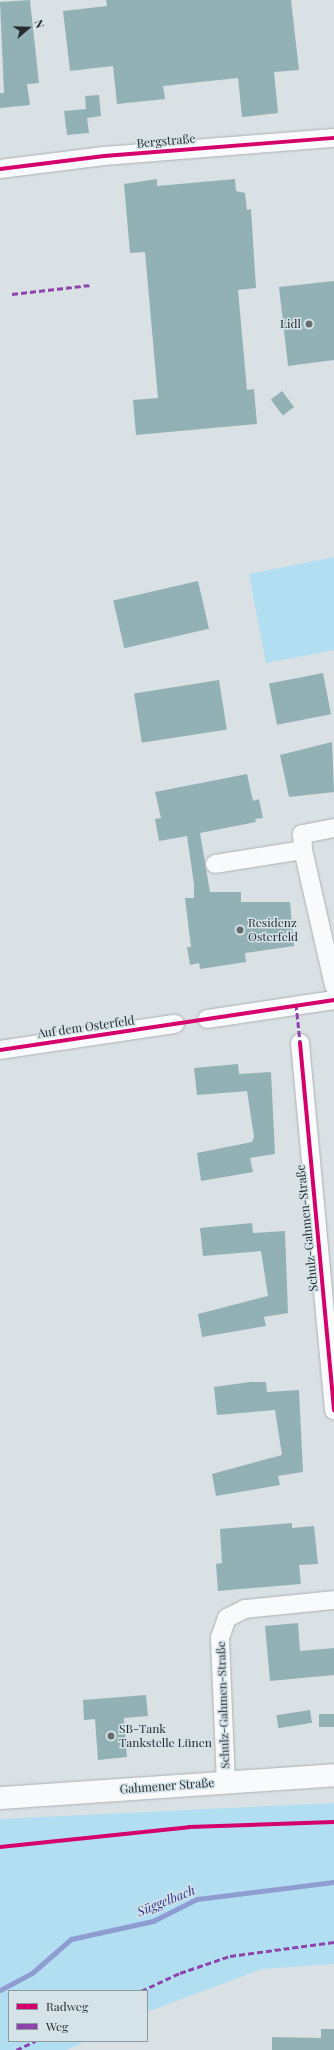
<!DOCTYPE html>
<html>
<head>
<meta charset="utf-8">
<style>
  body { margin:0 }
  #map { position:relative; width:334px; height:2050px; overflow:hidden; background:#dae1e4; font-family:"Playfair Display",serif }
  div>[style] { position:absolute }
  .green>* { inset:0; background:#b1def1 }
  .stream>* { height:5px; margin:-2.5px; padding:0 2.5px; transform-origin:2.5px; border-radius:2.5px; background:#8f9cd2 }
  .building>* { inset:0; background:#92b1b4; transform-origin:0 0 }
  .roads { filter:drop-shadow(0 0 1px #abb0b2) drop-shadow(0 0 1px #abb0b2) }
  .street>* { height:18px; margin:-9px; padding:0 9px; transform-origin:9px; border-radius:9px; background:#f9fafb }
  .secondary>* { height:22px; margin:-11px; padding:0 11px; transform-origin:11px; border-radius:11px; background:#f9fafb }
  .quiet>* { height:3px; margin-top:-1.5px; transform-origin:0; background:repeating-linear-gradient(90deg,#8e44ad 0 6px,transparent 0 9px) }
  .cycleway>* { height:4px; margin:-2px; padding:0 2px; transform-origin:2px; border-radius:2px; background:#d6006c }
  .dots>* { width:11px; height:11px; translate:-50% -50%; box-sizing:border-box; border:2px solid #d5e3e9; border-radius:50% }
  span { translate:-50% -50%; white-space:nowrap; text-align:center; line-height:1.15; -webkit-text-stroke:3px #d5e3e9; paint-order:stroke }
  .street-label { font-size:12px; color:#272c2e }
  .poi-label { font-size:12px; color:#272c2e }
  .right { translate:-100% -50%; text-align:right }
  .left { translate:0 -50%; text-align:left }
  .water-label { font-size:13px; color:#313992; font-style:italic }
  .legend { position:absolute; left:8px; top:1990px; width:140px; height:52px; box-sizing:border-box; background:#d5e3e9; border:1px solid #8f9a9e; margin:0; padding:5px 7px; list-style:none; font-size:12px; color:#272c2e }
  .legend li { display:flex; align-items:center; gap:8px; height:20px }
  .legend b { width:20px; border:1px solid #8f9a9e }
  .north { position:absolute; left:8px; top:8px; width:40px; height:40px; -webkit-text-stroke:3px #d5e3e9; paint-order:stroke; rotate:70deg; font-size:11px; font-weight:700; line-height:16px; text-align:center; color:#272c2e }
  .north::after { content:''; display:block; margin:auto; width:14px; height:18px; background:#272c2e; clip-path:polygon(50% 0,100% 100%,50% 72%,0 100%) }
</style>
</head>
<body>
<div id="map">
  <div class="green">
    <i style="clip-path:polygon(334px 557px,334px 650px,266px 663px,249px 574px)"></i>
    <i style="clip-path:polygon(334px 1803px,334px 1964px,262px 1969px,147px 2012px,147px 1991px,9px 1991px,9px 2041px,85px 2041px,67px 2050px,0 2050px,0 1819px)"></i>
  </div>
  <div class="stream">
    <i style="left:0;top:1990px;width:36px;rotate:-28deg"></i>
    <i style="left:32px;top:1973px;width:52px;rotate:-41.1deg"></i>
    <i style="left:71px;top:1939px;width:84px;rotate:-12.4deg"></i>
    <i style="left:153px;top:1921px;width:49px;rotate:-26.6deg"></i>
    <i style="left:197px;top:1899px;width:138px;rotate:-7.1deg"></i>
  </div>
  <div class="building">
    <i style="clip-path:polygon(30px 0,39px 83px,27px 84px,30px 105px,0 108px,0 93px,4px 93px,0 2px)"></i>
    <i style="clip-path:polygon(106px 0,291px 0,299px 70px,274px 72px,278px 113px,242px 117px,238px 78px,163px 86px,165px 99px,117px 104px,113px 66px,70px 71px,63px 11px,107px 6px)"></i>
    <i style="clip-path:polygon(99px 95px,101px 116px,87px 118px,89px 133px,67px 135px,64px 111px,86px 109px,85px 96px)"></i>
    <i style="clip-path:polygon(157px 179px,157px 186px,235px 179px,236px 191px,245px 193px,247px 210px,251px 209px,256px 288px,238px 290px,247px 390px,254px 389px,257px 424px,136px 435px,133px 400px,158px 398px,145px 252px,130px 253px,124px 184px)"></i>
    <i style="clip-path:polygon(334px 281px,334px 360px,288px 366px,279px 287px)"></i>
    <i style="left:282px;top:391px;width:20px;height:14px;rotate:53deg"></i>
    <i style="left:198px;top:581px;width:49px;height:87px;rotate:77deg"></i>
    <i style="left:323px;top:673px;width:42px;height:55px;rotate:79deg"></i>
    <i style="left:219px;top:680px;width:50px;height:86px;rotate:81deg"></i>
    <i style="clip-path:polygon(332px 742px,334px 792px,289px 797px,280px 755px)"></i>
    <i style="clip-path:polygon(247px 774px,253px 801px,259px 799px,263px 818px,255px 819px,256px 822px,200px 833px,210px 892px,241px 892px,241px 902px,290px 902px,294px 946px,245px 953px,246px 962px,200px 969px,199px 963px,190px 965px,187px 947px,191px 947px,185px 898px,194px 898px,194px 884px,187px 836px,159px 841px,155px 819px,161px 818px,155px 792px)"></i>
    <i style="clip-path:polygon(238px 1064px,239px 1074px,271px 1072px,275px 1154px,250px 1158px,253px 1172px,201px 1181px,197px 1153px,252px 1142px,254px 1137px,247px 1091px,197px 1095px,194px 1068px)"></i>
    <i style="clip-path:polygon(252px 1223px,253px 1233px,285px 1231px,288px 1313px,264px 1317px,266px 1326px,202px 1337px,198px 1314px,268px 1296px,261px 1251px,203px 1256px,200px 1228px)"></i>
    <i style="clip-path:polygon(250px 1382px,266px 1382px,267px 1392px,299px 1390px,303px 1472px,278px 1476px,280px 1485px,216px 1496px,212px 1474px,282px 1455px,275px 1410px,217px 1415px,214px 1387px)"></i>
    <i style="clip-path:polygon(292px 1523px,292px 1528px,314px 1526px,318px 1564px,299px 1565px,301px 1584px,218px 1591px,216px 1564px,222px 1563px,220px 1529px)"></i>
    <i style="clip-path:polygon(298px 1623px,300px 1651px,334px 1648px,334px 1675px,270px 1681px,265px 1626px)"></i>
    <i style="clip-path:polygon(146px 1695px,148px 1716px,124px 1718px,127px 1757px,98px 1760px,95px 1719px,84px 1720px,83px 1700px)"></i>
    <i style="left:310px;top:1710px;width:13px;height:34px;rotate:81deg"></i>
    <i style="left:334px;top:1714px;width:13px;height:15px;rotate:90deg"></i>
    <i style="clip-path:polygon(321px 2029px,334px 2029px,334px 2050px,272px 2050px,272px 2037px,321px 2038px)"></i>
  </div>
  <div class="roads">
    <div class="street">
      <i style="left:0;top:169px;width:105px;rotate:-7.1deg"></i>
      <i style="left:104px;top:156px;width:231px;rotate:-4.5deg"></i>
      <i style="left:334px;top:828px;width:33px;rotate:169deg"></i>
      <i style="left:302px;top:834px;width:16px;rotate:86deg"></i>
      <i style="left:303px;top:850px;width:139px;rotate:77.1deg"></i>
      <i style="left:215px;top:864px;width:89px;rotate:-9deg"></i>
      <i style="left:207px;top:1019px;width:128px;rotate:-8.5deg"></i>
      <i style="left:300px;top:1043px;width:369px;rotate:84.7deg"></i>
      <i style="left:0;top:1050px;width:177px;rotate:-8.5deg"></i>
      <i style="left:226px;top:1783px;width:145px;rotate:-92.4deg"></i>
      <i style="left:220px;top:1638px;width:21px;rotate:-71deg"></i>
      <i style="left:227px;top:1618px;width:20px;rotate:-27deg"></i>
      <i style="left:245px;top:1609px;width:89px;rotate:-5.8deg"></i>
    </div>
    <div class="secondary">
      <i style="left:0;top:1798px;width:335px;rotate:-3.9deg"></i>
    </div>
  </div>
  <div class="quiet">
    <i style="left:12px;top:294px;width:79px;rotate:-6.6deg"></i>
    <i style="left:296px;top:1004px;width:39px;rotate:84deg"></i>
    <i style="left:141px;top:1991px;width:43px;rotate:-24.8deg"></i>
    <i style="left:180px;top:1973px;width:53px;rotate:-18.8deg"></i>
    <i style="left:230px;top:1956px;width:105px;rotate:-7.7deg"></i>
    <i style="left:16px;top:2050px;width:21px;rotate:-25deg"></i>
  </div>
  <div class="cycleway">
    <i style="left:0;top:169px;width:105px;rotate:-7.1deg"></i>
    <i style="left:104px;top:156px;width:231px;rotate:-4.5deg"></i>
    <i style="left:300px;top:1043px;width:369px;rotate:84.7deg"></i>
    <i style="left:0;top:1050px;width:338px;rotate:-8.5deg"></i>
    <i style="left:0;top:1847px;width:190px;rotate:-6deg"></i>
    <i style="left:189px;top:1827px;width:145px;rotate:-2deg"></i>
  </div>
  <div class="dots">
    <i style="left:309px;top:324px;background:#666b6e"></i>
    <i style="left:240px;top:930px;background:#666b6e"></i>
    <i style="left:111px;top:1736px;background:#666b6e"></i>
  </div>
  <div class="street-label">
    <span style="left:166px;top:141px;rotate:-5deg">Bergstraße</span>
    <span style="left:86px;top:1027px;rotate:-8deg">Auf dem Osterfeld</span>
    <span style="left:307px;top:1228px;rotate:-96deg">Schulz-Gahmen-Straße</span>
    <span style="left:223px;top:1705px;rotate:-92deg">Schulz-Gahmen-Straße</span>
    <span style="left:167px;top:1786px;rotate:-4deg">Gahmener Straße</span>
  </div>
  <div class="poi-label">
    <span class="right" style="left:301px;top:324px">Lidl</span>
    <span class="left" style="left:248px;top:930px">Residenz<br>Osterfeld</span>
    <span class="left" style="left:119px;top:1736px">SB-Tank<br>Tankstelle Lünen</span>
  </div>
  <div class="water-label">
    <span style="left:166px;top:1901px;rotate:-22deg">Süggelbach</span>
  </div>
  <ul class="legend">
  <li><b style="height:5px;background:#d6006c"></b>Radweg</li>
  <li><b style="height:5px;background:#8e44ad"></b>Weg</li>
  </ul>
  <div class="north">N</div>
</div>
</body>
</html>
